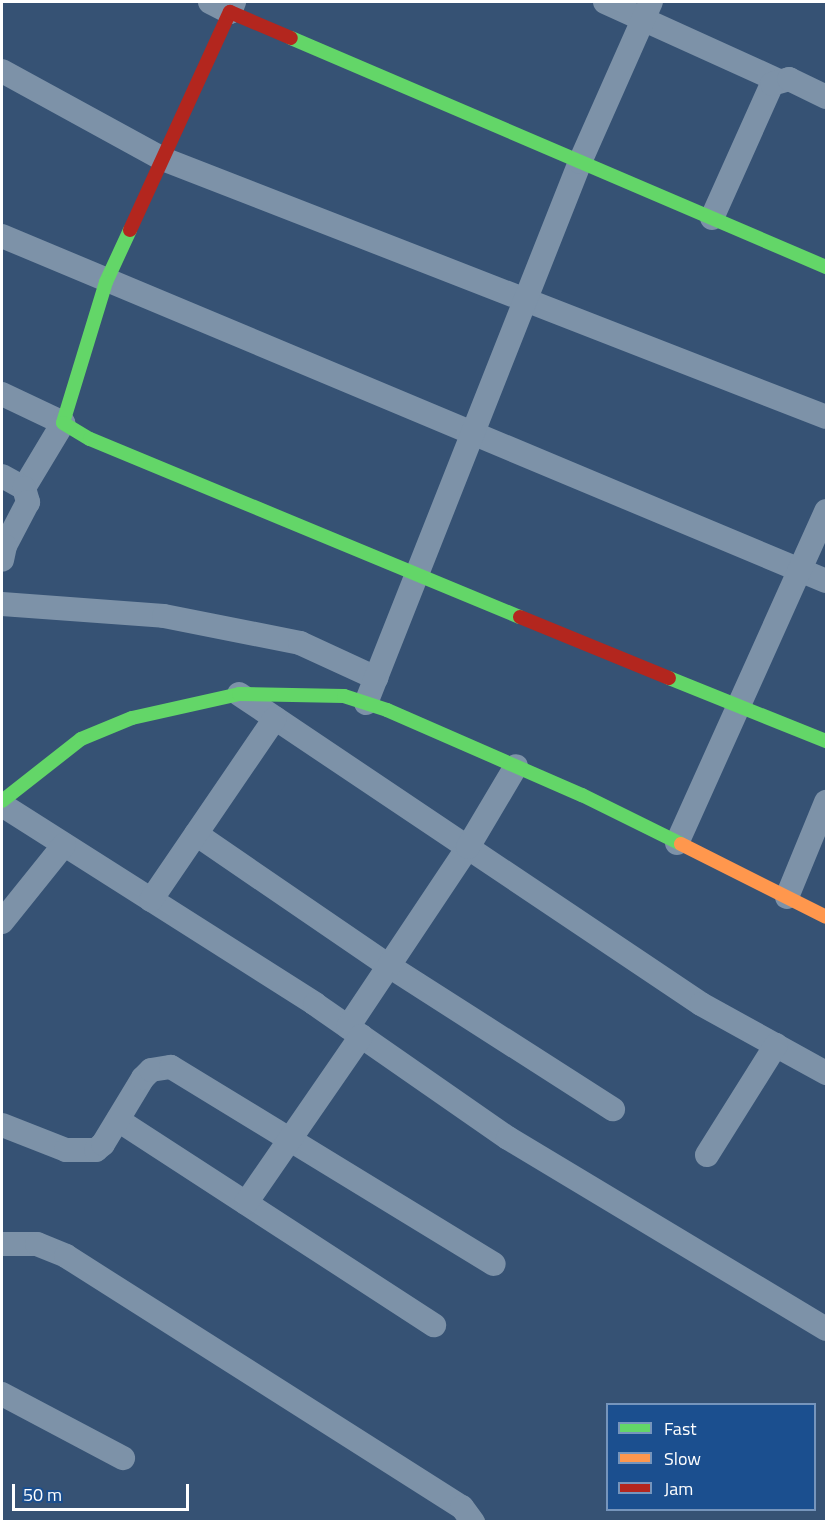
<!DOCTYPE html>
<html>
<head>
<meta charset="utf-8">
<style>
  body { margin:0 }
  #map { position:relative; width:828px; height:1523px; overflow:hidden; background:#365274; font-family:"Titillium Web",sans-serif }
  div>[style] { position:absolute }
  .street>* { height:24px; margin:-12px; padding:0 12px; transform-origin:12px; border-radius:12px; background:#7d92a8 }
  .fast>* { height:14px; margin:-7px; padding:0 7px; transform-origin:7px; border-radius:7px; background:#63d668 }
  .slow>* { height:14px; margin:-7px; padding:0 7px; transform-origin:7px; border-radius:7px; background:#ff974d }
  .jam>* { height:14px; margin:-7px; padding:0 7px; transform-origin:7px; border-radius:7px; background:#b3261e }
  span { translate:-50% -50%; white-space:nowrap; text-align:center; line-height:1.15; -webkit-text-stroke:4.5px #1b4f8f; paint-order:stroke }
  .frame { position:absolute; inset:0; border:3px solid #fff; pointer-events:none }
  .legend { position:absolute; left:606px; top:1403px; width:210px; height:108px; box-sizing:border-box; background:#1b4f8f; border:2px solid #7695bc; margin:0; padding:8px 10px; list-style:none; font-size:18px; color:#fff }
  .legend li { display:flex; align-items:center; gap:12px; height:30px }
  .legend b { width:30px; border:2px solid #7695bc }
  .scale { position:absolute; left:12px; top:1484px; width:177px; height:27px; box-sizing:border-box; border:3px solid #fff; border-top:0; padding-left:8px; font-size:18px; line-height:21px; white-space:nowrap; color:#fff; -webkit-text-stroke:4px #1b4f8f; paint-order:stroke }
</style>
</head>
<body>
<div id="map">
  <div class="street">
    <i style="left:210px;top:2px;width:22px;rotate:27deg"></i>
    <i style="left:230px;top:12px;width:11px;rotate:-68deg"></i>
    <i style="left:605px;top:2px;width:189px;rotate:24.4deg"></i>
    <i style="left:2px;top:71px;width:183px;rotate:28.7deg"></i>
    <i style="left:163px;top:159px;width:711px;rotate:21.26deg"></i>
    <i style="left:712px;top:218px;width:147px;rotate:-65.9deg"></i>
    <i style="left:772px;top:84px;width:18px;rotate:-16deg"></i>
    <i style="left:789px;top:79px;width:41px;rotate:25.9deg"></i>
    <i style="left:2px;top:236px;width:893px;rotate:22.72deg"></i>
    <i style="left:2px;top:394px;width:68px;rotate:25.4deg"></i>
    <i style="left:63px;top:423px;width:76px;rotate:121deg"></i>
    <i style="left:2px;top:476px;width:25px;rotate:29deg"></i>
    <i style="left:24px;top:488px;width:15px;rotate:74deg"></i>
    <i style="left:28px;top:502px;width:50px;rotate:117.6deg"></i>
    <i style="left:5px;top:546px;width:14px;rotate:102deg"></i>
    <i style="left:2px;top:604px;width:162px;rotate:4.2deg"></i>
    <i style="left:164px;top:616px;width:139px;rotate:11.2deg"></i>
    <i style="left:300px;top:643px;width:84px;rotate:24.7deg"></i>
    <i style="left:239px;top:694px;width:556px;rotate:33.86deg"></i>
    <i style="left:701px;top:1004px;width:143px;rotate:28.9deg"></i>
    <i style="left:366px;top:703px;width:582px;rotate:-68.42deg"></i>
    <i style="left:580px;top:162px;width:175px;rotate:-66.1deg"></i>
    <i style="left:2px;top:805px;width:371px;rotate:32.4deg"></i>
    <i style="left:315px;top:1004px;width:235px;rotate:34.8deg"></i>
    <i style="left:508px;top:1138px;width:371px;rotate:31deg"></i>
    <i style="left:196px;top:834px;width:234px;rotate:34.4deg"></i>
    <i style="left:389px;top:966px;width:266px;rotate:32.6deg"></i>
    <i style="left:677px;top:843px;width:364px;rotate:-65.8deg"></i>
    <i style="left:787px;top:897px;width:103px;rotate:-67.7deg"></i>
    <i style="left:151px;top:900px;width:220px;rotate:-55.7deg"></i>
    <i style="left:2px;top:922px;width:99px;rotate:-51.2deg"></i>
    <i style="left:348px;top:1027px;width:216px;rotate:-56.3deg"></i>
    <i style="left:468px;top:847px;width:94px;rotate:-59.3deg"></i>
    <i style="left:118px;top:1120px;width:377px;rotate:33deg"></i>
    <i style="left:2px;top:1125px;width:69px;rotate:21.3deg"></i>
    <i style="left:66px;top:1150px;width:30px"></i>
    <i style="left:96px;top:1150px;width:9px;rotate:-41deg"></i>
    <i style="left:103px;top:1144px;width:77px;rotate:-58.8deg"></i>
    <i style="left:143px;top:1078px;width:11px;rotate:-45deg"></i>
    <i style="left:151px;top:1070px;width:20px;rotate:-9deg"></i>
    <i style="left:171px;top:1067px;width:378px;rotate:31.4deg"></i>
    <i style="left:707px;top:1155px;width:130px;rotate:-57.9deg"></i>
    <i style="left:246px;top:1203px;width:203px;rotate:-55.4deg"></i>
    <i style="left:2px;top:1244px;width:35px"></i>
    <i style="left:37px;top:1244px;width:31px;rotate:22deg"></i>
    <i style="left:66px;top:1256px;width:469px;rotate:32.4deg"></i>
    <i style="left:462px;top:1507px;width:19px;rotate:54deg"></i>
    <i style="left:2px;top:1394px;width:137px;rotate:27.9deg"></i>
  </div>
  <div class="fast">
    <i style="left:291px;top:38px;width:582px;rotate:23.17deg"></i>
    <i style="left:130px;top:230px;width:57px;rotate:114.8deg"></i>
    <i style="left:106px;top:282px;width:147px;rotate:107deg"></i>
    <i style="left:63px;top:423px;width:31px;rotate:31deg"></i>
    <i style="left:90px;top:439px;width:465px;rotate:22.5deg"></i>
    <i style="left:669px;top:678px;width:169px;rotate:21.9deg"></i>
    <i style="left:2px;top:801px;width:100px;rotate:-38.1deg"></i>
    <i style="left:81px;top:739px;width:55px;rotate:-22.4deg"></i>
    <i style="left:132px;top:718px;width:110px;rotate:-12.6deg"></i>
    <i style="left:239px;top:694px;width:105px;rotate:1.1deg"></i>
    <i style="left:344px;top:696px;width:45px;rotate:18deg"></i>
    <i style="left:387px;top:710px;width:213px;rotate:23.6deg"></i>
    <i style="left:582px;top:795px;width:110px;rotate:26.3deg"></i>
  </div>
  <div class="slow">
    <i style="left:681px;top:844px;width:162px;rotate:26.7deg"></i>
  </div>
  <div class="jam">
    <i style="left:130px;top:230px;width:240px;rotate:-65.4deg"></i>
    <i style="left:230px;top:12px;width:66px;rotate:23.1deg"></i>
    <i style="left:520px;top:617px;width:161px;rotate:22.3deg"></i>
  </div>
  <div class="frame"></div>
  <ul class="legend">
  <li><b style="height:8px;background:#63d668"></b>Fast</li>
  <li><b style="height:8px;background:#ff974d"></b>Slow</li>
  <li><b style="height:8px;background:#b3261e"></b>Jam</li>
  </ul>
  <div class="scale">50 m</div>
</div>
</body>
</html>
